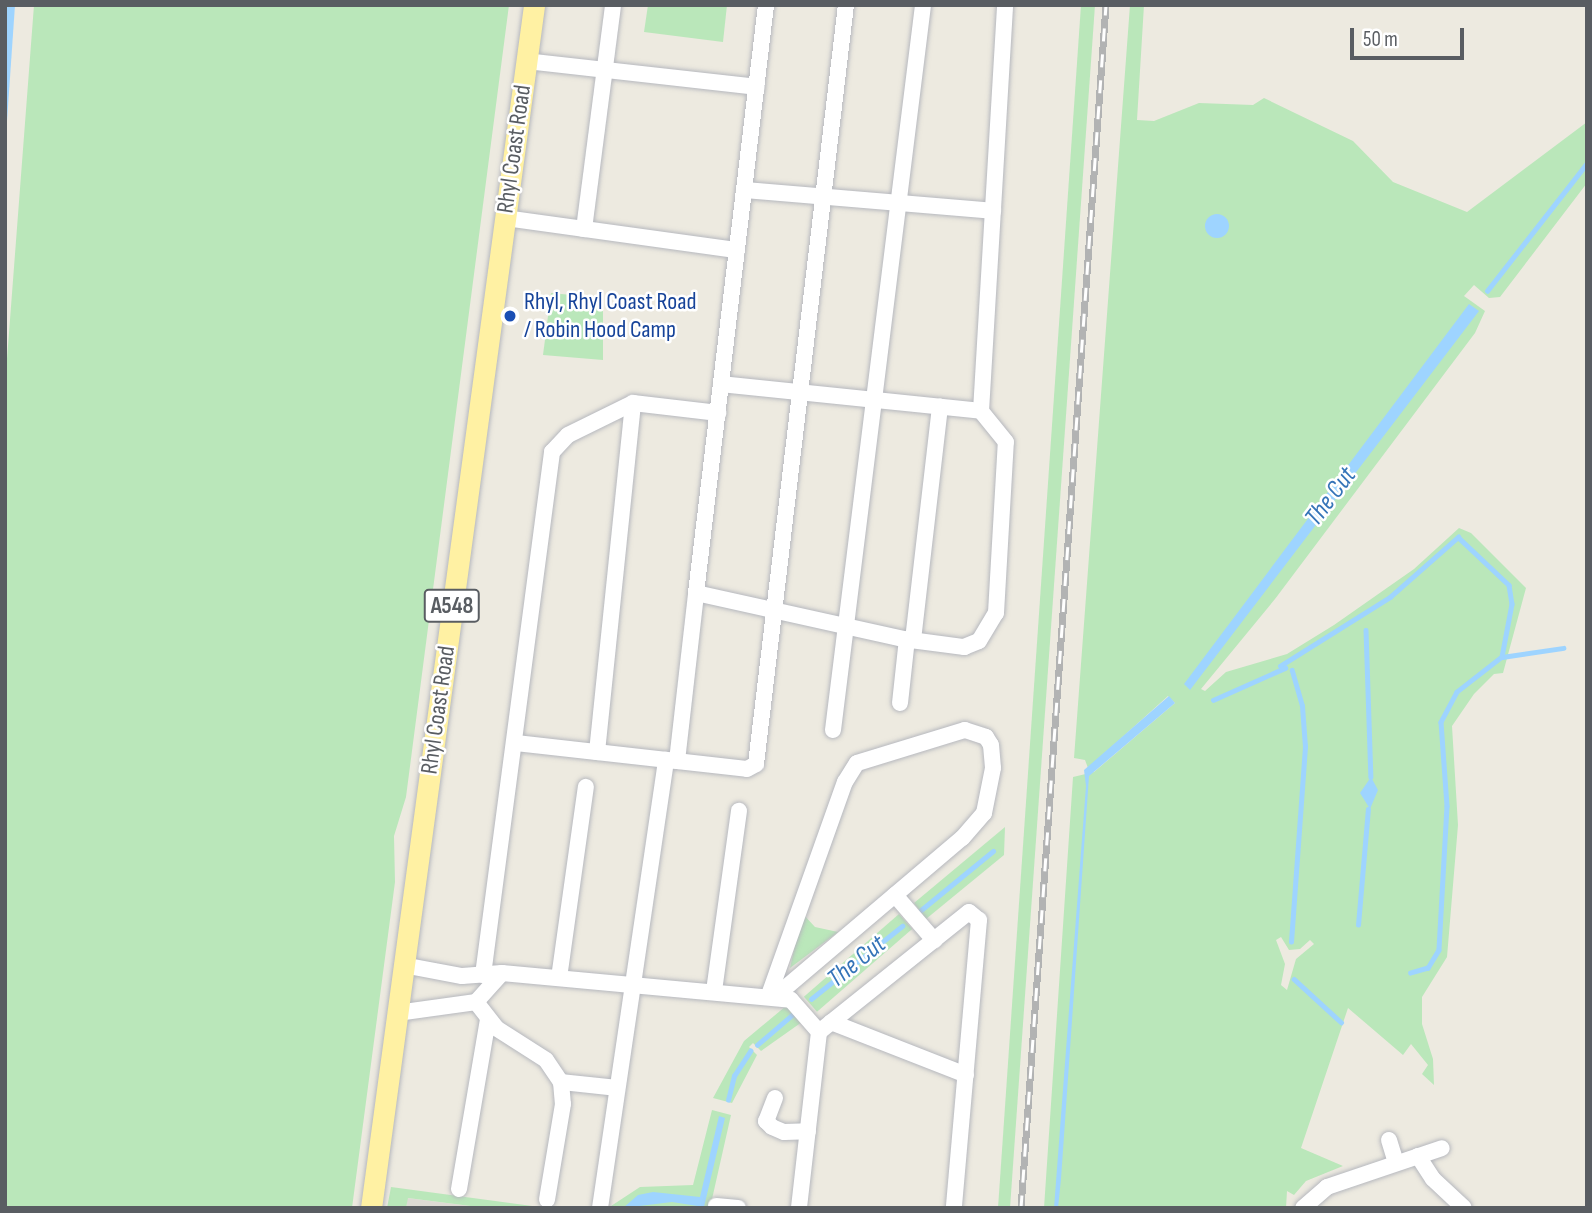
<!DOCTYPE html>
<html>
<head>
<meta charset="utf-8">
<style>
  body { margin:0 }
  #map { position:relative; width:1592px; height:1213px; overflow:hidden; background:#edeae0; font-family:"Sofia Sans Condensed",sans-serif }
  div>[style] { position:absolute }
  .industrial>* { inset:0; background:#dddbd4 }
  .green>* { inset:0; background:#bae7ba; transform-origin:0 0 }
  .water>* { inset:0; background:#9ed4ff }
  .round { border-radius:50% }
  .stream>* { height:4.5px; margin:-2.25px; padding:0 2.25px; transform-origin:2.25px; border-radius:2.25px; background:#9ed4ff }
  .roads { filter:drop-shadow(0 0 2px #b6b8be) drop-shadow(0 0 2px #b6b8be) }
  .minor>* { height:16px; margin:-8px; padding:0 8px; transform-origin:8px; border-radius:8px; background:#fff }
  .major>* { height:21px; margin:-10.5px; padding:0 10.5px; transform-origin:10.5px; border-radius:10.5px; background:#fff1a3 }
  .rail>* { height:7px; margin-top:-3.5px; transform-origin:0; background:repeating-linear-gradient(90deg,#fff 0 13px,#b2b3b3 0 26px); box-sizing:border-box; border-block:2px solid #b2b3b3 }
  .dots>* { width:19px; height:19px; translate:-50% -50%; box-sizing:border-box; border:4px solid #fff; border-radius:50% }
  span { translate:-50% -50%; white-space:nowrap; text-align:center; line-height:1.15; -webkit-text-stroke:5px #fff; paint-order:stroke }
  .shield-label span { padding:2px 5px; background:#fff; border:2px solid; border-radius:5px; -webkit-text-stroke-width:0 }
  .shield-label { font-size:23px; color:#595d62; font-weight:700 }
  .street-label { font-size:24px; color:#595d62 }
  .transit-label { font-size:24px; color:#164399 }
  .left { translate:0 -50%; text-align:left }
  .water-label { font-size:26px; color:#3574b8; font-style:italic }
  .frame { position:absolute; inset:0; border:7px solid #595d62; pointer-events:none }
  .scale { position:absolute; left:1350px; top:28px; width:114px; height:32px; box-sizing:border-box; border:4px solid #595d62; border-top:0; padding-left:9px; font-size:21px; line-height:24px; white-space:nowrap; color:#595d62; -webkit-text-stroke:5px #fff; paint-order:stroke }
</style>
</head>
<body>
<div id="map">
  <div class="industrial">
    <i style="clip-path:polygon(407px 1198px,486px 1208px,406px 1208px)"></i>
  </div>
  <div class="green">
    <i style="clip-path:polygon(34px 5px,509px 5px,406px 797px,394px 836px,395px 882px,352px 1208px,5px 1208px,5px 385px)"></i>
    <i style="clip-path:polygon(648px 5px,727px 5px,723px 42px,644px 32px)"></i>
    <i style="clip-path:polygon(1081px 5px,1095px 5px,1010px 1208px,998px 1208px)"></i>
    <i style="clip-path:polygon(evenodd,1130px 5px,1144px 5px,1137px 120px,1154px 121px,1199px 103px,1253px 105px,1264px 98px,1353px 141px,1393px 182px,1467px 212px,1587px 122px,1587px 183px,1500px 297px,1489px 298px,1474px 285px,1464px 296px,1485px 311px,1475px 333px,1275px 599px,1201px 689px,1205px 691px,1226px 672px,1287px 654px,1334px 625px,1414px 569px,1459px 528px,1471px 533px,1526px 588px,1503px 673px,1494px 674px,1474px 694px,1452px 726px,1458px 825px,1447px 957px,1422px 997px,1422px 1024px,1433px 1059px,1434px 1085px,1422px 1074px,1428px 1065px,1411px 1044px,1403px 1055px,1348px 1008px,1301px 1148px,1343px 1166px,1306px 1181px,1294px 1195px,1287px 1191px,1286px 1208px,1044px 1208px,1073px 777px,1094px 772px,1175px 703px,1168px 696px,1088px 768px,1085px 760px,1074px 758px,1130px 5px,1281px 937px,1289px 950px,1300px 949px,1310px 940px,1314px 944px,1296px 959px,1287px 990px,1281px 985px,1285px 964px,1276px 940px,1281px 937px)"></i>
    <i style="clip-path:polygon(551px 293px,603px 298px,603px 360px,543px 355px)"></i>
    <i style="clip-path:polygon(1005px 827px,1004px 855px,926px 919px,914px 903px)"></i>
    <i style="clip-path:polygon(802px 913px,815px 927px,838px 932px,790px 968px)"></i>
    <i style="left:899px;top:914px;width:20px;height:126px;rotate:49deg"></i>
    <i style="clip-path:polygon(786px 1006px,802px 1022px,761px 1051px,753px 1043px,749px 1047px,757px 1055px,732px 1103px,713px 1098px,744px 1041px)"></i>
    <i style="clip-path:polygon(712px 1110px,731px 1115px,710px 1208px,608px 1208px,640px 1187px,693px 1185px)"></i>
    <i style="clip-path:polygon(391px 1187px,547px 1208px,486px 1208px,408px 1198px,406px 1208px,387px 1208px)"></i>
  </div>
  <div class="water">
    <i style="clip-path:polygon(5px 5px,15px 5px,5px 150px)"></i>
    <i class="round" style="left:1205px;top:214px;width:24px;height:24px"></i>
    <i style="clip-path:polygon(1469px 304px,1479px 311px,1190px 690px,1184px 684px)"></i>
    <i style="clip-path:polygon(1169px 696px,1175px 703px,1089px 776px,1061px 1179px,1058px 1208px,1054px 1208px,1086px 786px,1084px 770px)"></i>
    <i style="clip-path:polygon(1371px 777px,1378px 790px,1370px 809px,1360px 793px)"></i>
    <i style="clip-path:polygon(719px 1116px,725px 1118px,704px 1207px,672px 1202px,623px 1208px,638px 1195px,653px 1192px,700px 1197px)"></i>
  </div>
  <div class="stream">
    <i style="left:1487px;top:291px;width:162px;rotate:-52deg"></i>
    <i style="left:1366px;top:630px;width:147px;rotate:88.1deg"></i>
    <i style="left:1502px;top:657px;width:62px;rotate:-8.4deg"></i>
    <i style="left:1280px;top:666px;width:130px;rotate:-32.1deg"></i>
    <i style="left:1390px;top:597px;width:91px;rotate:-41.4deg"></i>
    <i style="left:1458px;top:537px;width:70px;rotate:43.3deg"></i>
    <i style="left:1509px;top:585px;width:19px;rotate:81deg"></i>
    <i style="left:1512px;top:604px;width:54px;rotate:100.7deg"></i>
    <i style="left:1502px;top:657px;width:57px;rotate:142.1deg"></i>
    <i style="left:1457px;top:692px;width:34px;rotate:118deg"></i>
    <i style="left:1441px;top:722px;width:84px;rotate:85.9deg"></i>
    <i style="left:1447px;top:806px;width:144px;rotate:93.2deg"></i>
    <i style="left:1439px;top:950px;width:21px;rotate:121deg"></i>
    <i style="left:1428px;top:968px;width:18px;rotate:164deg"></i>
    <i style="left:1213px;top:700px;width:79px;rotate:-24deg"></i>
    <i style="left:921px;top:910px;width:93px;rotate:-39.3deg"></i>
    <i style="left:1358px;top:925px;width:116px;rotate:-85.1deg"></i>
    <i style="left:1291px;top:942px;width:196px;rotate:-85.9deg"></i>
    <i style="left:1305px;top:747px;width:41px;rotate:-94.2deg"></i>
    <i style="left:1302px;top:706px;width:37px;rotate:-106deg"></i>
    <i style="left:1294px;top:979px;width:64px;rotate:42.5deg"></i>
    <i style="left:811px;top:999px;width:117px;rotate:-38.7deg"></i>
    <i style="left:757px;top:1045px;width:46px;rotate:-40.6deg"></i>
    <i style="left:728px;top:1100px;width:25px;rotate:-76deg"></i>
    <i style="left:734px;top:1076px;width:30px;rotate:-57deg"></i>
  </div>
  <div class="roads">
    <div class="minor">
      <i style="left:766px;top:5px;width:592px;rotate:96.79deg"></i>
      <i style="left:696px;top:593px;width:212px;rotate:12.5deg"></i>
      <i style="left:903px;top:639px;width:62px;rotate:7.5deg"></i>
      <i style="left:964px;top:647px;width:16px;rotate:-22deg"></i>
      <i style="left:979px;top:641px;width:33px;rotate:-59deg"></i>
      <i style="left:996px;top:613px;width:171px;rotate:-86.7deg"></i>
      <i style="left:1006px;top:442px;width:40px;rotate:-129deg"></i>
      <i style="left:981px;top:411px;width:407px;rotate:-86.6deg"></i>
      <i style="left:526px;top:61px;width:232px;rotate:6.4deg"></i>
      <i style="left:744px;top:190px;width:250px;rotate:4.8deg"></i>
      <i style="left:505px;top:218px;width:234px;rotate:7.9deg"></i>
      <i style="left:584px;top:229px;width:226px;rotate:-82.6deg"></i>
      <i style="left:721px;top:384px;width:261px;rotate:5.9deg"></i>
      <i style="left:913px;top:640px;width:235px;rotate:-83.4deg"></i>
      <i style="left:900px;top:703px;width:64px;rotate:-83.8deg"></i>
      <i style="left:833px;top:730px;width:731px;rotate:-82.92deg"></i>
      <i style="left:516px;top:743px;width:232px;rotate:6.4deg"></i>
      <i style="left:747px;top:769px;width:10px;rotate:-29deg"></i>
      <i style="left:756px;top:764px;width:764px;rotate:-83.24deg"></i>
      <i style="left:597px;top:752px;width:351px;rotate:-84.1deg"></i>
      <i style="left:677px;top:761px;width:169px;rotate:-83.5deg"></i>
      <i style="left:895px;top:895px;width:60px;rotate:49.1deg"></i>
      <i style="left:403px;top:965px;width:60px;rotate:10.6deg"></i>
      <i style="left:462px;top:976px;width:40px;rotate:-4.3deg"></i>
      <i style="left:502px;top:973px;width:290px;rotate:5.3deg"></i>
      <i style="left:791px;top:1000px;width:43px;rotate:48.8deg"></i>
      <i style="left:819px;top:1032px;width:177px;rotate:96.5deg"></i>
      <i style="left:483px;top:975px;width:528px;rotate:-82.48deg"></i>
      <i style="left:552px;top:452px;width:23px;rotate:-47deg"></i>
      <i style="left:568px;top:435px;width:72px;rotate:-26.2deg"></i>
      <i style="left:633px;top:403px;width:86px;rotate:6.7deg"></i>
      <i style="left:559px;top:978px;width:193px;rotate:-82deg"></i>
      <i style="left:714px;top:991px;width:182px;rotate:-82.1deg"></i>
      <i style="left:769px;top:995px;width:226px;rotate:-70.4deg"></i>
      <i style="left:845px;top:782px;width:22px;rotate:-58deg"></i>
      <i style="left:857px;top:763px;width:113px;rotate:-17deg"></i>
      <i style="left:965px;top:730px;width:22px;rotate:18deg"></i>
      <i style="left:986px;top:737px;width:9px;rotate:58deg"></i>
      <i style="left:991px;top:745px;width:23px;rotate:85deg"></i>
      <i style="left:993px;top:768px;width:46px;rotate:101.3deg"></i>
      <i style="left:984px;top:813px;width:33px;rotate:131deg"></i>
      <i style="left:962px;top:838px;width:244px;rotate:139.7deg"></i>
      <i style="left:476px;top:1002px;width:33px;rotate:52deg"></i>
      <i style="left:496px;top:1028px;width:59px;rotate:32.6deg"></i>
      <i style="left:546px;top:1060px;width:27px;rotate:56deg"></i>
      <i style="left:561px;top:1082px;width:22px;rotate:85deg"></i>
      <i style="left:563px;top:1104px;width:97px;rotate:99.5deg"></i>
      <i style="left:397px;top:1013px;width:80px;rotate:-7.9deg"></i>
      <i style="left:476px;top:1002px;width:39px;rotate:-48deg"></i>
      <i style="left:831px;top:1022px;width:145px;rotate:21.4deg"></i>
      <i style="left:819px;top:1032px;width:192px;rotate:-38.7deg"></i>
      <i style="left:969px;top:912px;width:13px;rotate:39deg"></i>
      <i style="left:979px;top:920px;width:289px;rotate:95deg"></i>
      <i style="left:561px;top:1082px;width:56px;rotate:6.1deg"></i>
      <i style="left:775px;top:1098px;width:25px;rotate:111deg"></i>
      <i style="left:766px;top:1121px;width:8px;rotate:45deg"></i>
      <i style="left:772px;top:1127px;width:13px;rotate:23deg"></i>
      <i style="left:784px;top:1132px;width:24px;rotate:-2deg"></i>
      <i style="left:1389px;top:1140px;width:24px;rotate:73deg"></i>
      <i style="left:1418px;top:1156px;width:27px;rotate:57deg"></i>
      <i style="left:1433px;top:1179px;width:42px;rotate:43.1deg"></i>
      <i style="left:459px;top:1189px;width:171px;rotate:-80.3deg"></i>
      <i style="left:716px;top:1206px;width:22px;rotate:5deg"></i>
      <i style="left:600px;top:1208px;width:453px;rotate:-81.6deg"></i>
      <i style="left:1303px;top:1208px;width:32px;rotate:-41deg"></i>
      <i style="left:1327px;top:1187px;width:121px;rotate:-18.7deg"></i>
    </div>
    <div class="major">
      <i style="left:371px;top:1208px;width:1214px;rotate:-82.28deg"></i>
    </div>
  </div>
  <div class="rail">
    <i style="left:1021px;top:1208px;width:1206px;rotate:-85.96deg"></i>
  </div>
  <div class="dots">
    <i style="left:510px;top:316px;background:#1a4fb4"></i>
  </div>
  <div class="shield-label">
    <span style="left:452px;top:606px">A548</span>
  </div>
  <div class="street-label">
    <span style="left:514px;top:149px;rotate:-82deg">Rhyl Coast Road</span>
    <span style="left:438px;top:710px;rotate:-82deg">Rhyl Coast Road</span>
  </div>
  <div class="transit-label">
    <span class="left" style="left:524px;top:316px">Rhyl, Rhyl Coast Road<br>/ Robin Hood Camp</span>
  </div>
  <div class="water-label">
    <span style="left:1331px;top:497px;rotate:-53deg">The Cut</span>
    <span style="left:857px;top:962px;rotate:-39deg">The Cut</span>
  </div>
  <div class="frame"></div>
  <div class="scale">50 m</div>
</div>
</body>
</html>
